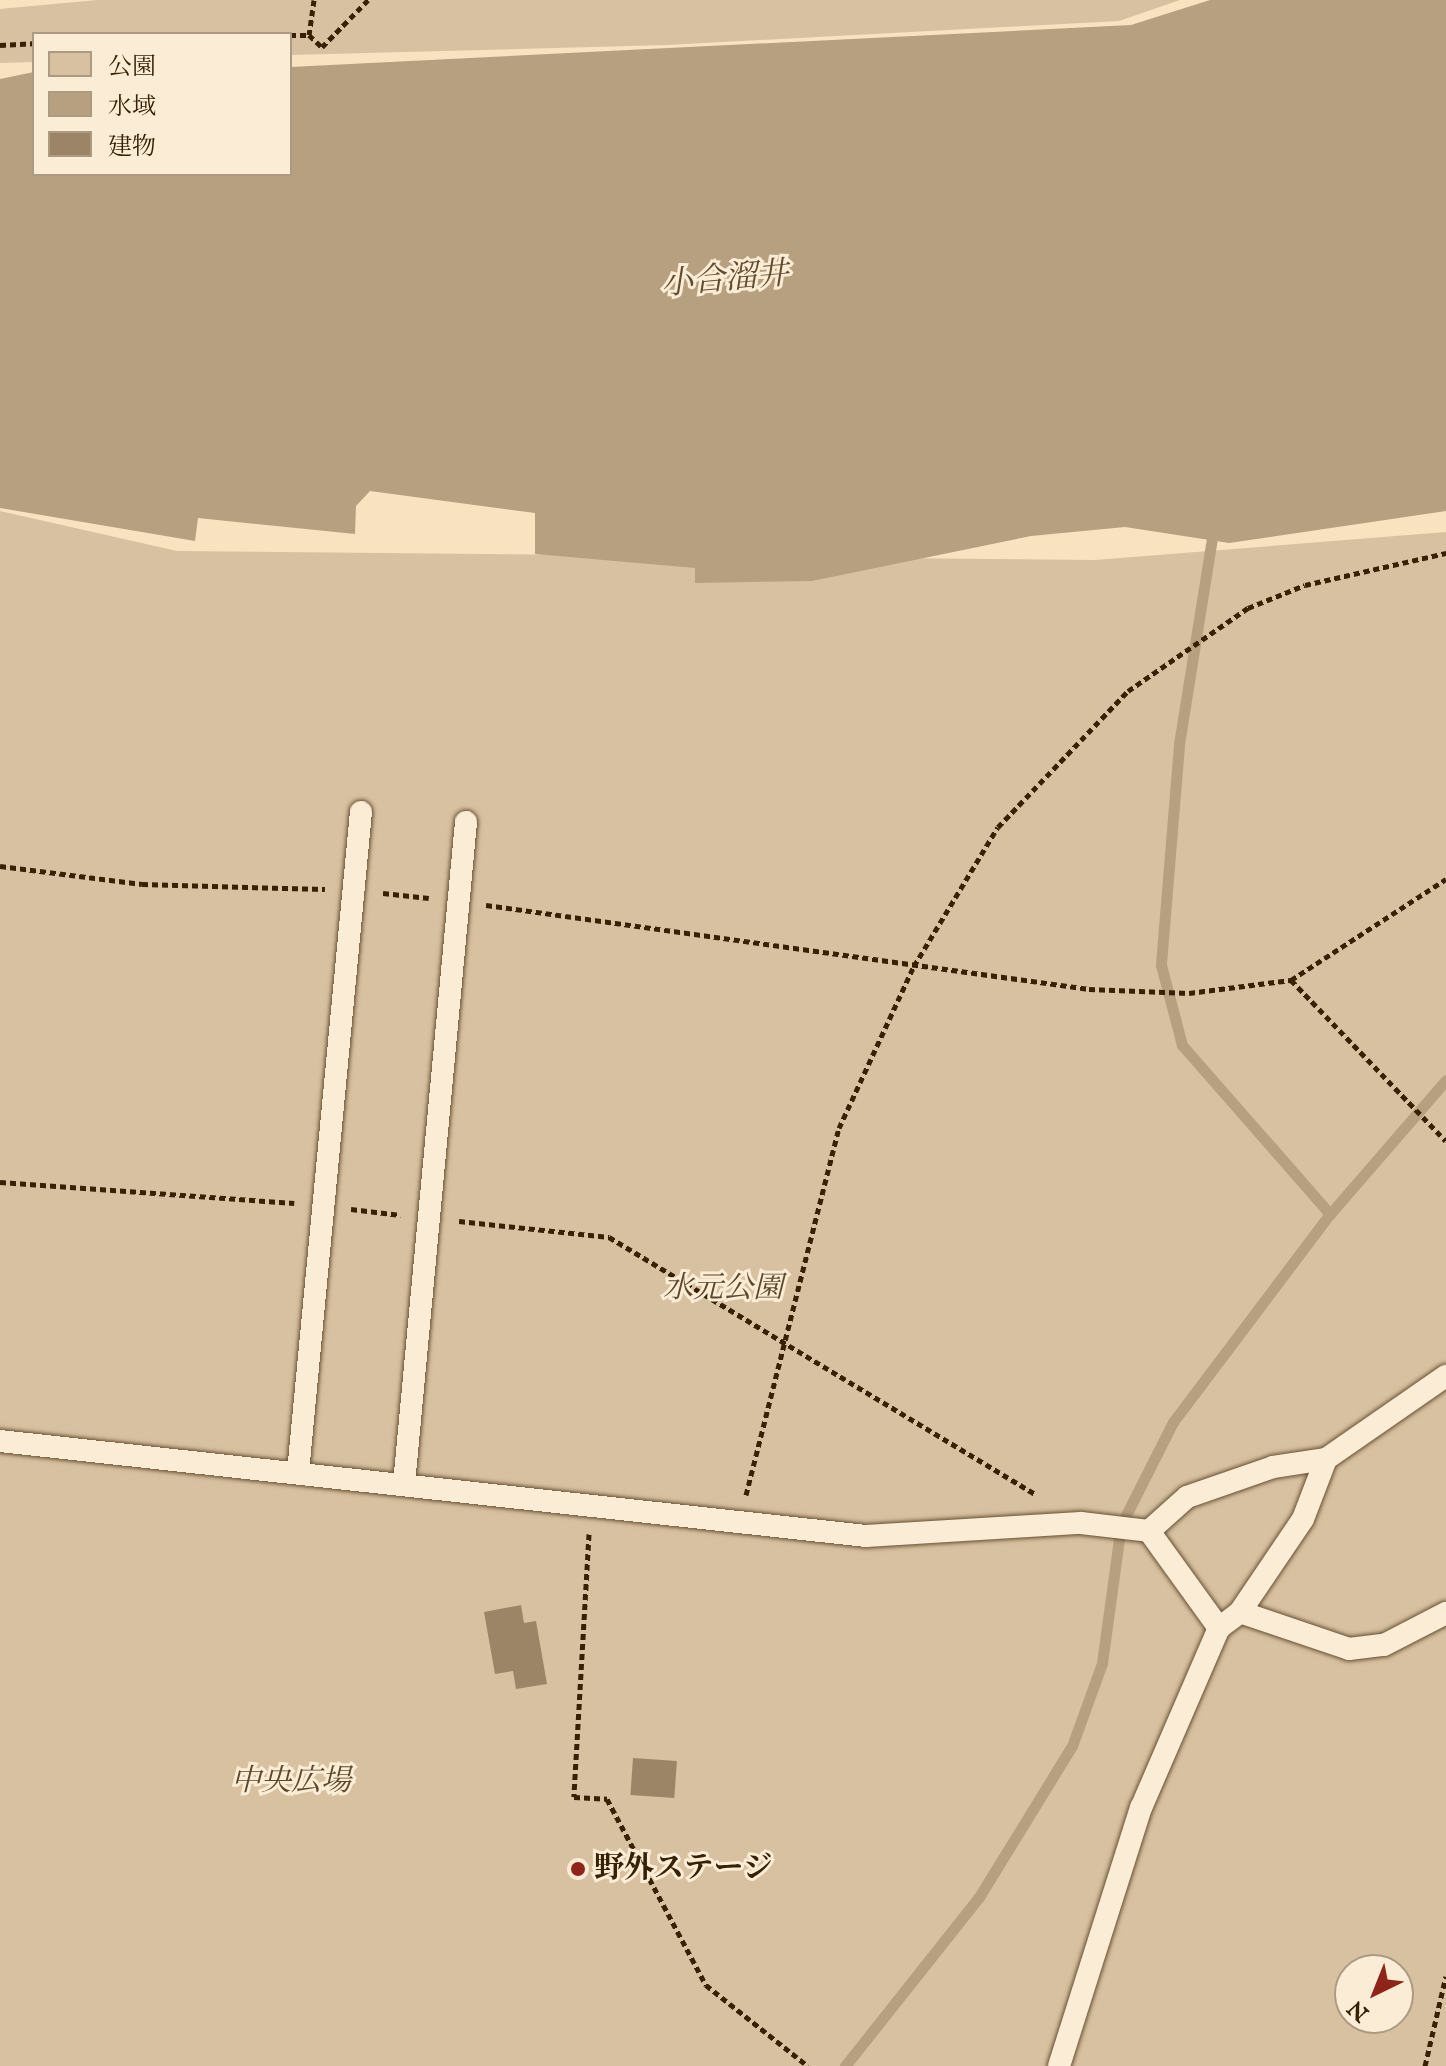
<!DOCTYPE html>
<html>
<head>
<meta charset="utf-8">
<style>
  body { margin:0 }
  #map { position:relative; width:1446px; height:2066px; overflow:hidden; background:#f9e2c0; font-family:"IM FELL English","Noto Serif JP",serif }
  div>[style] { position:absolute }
  .green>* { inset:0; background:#d8c1a0 }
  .water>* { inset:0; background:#b7a080 }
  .stream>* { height:11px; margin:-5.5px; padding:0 5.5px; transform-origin:5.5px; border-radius:5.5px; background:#b7a080 }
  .building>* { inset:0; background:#9b8566; transform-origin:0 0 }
  .path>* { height:5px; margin-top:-2.5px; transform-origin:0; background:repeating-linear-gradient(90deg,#362105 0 6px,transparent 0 10px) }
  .roads { filter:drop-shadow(0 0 2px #675134) drop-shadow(0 0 2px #675134) }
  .pedestrian>* { height:22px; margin:-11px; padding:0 11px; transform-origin:11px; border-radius:11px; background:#fbecd6 }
  .dots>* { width:22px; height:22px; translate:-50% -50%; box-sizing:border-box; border:4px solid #fbecd6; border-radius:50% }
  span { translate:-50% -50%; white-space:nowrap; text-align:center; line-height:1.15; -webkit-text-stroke:6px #fbecd6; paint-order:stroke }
  .park-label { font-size:30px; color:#5e492c; font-style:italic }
  .poi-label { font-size:30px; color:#362105; font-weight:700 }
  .left { translate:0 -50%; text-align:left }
  .water-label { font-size:32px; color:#634d30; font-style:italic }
  .legend { position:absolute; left:32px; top:32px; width:260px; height:144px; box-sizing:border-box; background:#fbecd6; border:2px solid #ac9b82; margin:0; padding:10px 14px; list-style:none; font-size:24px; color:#362105 }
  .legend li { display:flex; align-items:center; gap:16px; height:40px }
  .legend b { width:40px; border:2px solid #ac9b82 }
  .north { position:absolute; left:1334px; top:1954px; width:80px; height:80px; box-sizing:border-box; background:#fbecd6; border:2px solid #ac9b82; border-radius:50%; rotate:223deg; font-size:22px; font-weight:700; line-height:32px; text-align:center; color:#362105 }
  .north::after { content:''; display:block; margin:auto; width:28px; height:36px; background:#8f2418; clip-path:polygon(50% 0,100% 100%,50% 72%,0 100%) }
</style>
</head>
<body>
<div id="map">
  <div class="green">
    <i style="clip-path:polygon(97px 0,1180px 0,1119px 21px,667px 45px,290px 55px,290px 34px,34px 34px,34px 62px,0 63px,0 9px)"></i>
    <i style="clip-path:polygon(evenodd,0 511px,177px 551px,1095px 560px,1446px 532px,1446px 2066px,0 2066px,0 511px,1350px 1970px,1398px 1970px,1398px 2018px,1350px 2018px,1350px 1970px)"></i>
  </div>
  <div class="water">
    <i style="clip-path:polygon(1210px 0,1446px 0,1446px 511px,1229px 543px,1125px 527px,1031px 536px,812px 581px,695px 583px,695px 568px,535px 554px,535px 513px,370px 491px,356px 506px,355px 534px,198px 518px,195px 541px,0 508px,0 79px,34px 72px,34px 174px,290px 174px,290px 67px,1131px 25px)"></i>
  </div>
  <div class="stream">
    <i style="left:1212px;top:538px;width:210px;rotate:99.1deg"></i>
    <i style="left:1179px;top:745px;width:221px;rotate:94.7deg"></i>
    <i style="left:1161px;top:965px;width:83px;rotate:75.3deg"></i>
    <i style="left:1182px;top:1045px;width:225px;rotate:48.8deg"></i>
    <i style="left:845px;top:2066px;width:216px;rotate:-51.6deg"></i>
    <i style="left:979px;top:1897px;width:177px;rotate:-58.4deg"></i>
    <i style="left:1072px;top:1746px;width:88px;rotate:-70.1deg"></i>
    <i style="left:1102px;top:1663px;width:139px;rotate:-82.2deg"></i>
    <i style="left:1121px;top:1525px;width:115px;rotate:-63.2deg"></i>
    <i style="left:1173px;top:1422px;width:261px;rotate:-53deg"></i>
    <i style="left:1330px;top:1214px;width:177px;rotate:-49.1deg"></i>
  </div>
  <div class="building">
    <i style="clip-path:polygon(521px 1605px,524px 1623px,536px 1621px,547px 1684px,516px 1689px,513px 1671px,495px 1674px,484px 1612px)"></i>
    <i style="left:633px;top:1758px;width:44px;height:37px;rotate:4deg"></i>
  </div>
  <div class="path">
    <i style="left:314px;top:0;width:35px;rotate:98deg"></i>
    <i style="left:309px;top:35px;width:18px;rotate:43deg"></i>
    <i style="left:322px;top:47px;width:66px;rotate:-45.6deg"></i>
    <i style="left:290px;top:35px;width:19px"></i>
    <i style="left:0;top:45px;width:34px;rotate:-3deg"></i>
    <i style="left:0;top:866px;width:143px;rotate:7.2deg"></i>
    <i style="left:142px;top:884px;width:183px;rotate:1.6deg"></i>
    <i style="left:383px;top:893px;width:46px;rotate:6.2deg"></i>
    <i style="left:486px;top:905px;width:609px;rotate:7.93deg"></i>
    <i style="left:1089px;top:989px;width:100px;rotate:2.3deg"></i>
    <i style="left:1189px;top:993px;width:103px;rotate:-7.3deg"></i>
    <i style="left:1291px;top:980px;width:223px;rotate:46.1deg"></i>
    <i style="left:1291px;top:980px;width:185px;rotate:-33.1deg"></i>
    <i style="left:0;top:1182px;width:295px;rotate:4.1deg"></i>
    <i style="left:351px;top:1209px;width:50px;rotate:6.8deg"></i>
    <i style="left:459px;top:1221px;width:151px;rotate:6.1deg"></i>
    <i style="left:609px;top:1237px;width:499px;rotate:31.1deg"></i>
    <i style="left:746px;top:1495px;width:379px;rotate:-75.8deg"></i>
    <i style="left:839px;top:1128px;width:179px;rotate:-65.2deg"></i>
    <i style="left:914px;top:966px;width:162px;rotate:-58.9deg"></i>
    <i style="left:998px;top:827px;width:188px;rotate:-46.3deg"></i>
    <i style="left:1128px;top:691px;width:146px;rotate:-34.7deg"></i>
    <i style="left:1248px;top:608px;width:61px;rotate:-22deg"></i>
    <i style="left:1305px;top:585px;width:145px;rotate:-12.8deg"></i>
    <i style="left:589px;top:1534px;width:263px;rotate:93.3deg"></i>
    <i style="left:574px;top:1797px;width:33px;rotate:3deg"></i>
    <i style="left:607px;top:1799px;width:211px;rotate:62deg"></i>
    <i style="left:706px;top:1985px;width:130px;rotate:38.5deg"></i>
    <i style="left:1425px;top:2066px;width:92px;rotate:-76.9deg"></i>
  </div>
  <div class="roads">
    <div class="pedestrian">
      <i style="left:0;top:1441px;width:871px;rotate:6.26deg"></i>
      <i style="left:866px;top:1536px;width:215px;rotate:-3.5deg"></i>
      <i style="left:1081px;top:1523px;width:68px;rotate:6.7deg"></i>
      <i style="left:1149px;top:1531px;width:51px;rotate:-41.8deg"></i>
      <i style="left:1187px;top:1497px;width:91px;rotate:-19.2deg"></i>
      <i style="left:1273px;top:1467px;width:54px;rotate:-8.6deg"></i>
      <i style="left:1326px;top:1459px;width:146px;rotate:-34.7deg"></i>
      <i style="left:298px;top:1472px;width:663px;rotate:-84.55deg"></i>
      <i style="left:404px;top:1484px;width:665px;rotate:-84.65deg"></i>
      <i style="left:1149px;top:1531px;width:120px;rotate:54.2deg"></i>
      <i style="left:1240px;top:1612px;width:115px;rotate:18.7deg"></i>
      <i style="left:1349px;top:1649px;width:35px;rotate:-7deg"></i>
      <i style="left:1384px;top:1645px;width:70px;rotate:-27.3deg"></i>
      <i style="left:1059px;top:2066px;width:271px;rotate:-72.4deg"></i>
      <i style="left:1141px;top:1808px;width:196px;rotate:-66.6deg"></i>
      <i style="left:1219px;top:1628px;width:26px;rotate:-37deg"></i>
      <i style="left:1240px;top:1612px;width:112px;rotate:-55.9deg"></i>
      <i style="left:1303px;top:1519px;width:64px;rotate:-69deg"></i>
    </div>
  </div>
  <div class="dots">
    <i style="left:578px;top:1869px;background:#8f2418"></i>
  </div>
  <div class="park-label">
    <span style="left:723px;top:1289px">水元公園</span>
    <span style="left:291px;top:1782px">中央広場</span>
  </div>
  <div class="poi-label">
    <span class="left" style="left:594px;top:1869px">野外ステージ</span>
  </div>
  <div class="water-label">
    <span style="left:725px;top:281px;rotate:-5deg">小合溜井</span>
  </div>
  <ul class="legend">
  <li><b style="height:22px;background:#d8c1a0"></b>公園</li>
  <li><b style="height:22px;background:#b7a080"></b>水域</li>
  <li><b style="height:22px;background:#9b8566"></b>建物</li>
  </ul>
  <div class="north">N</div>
</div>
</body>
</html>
